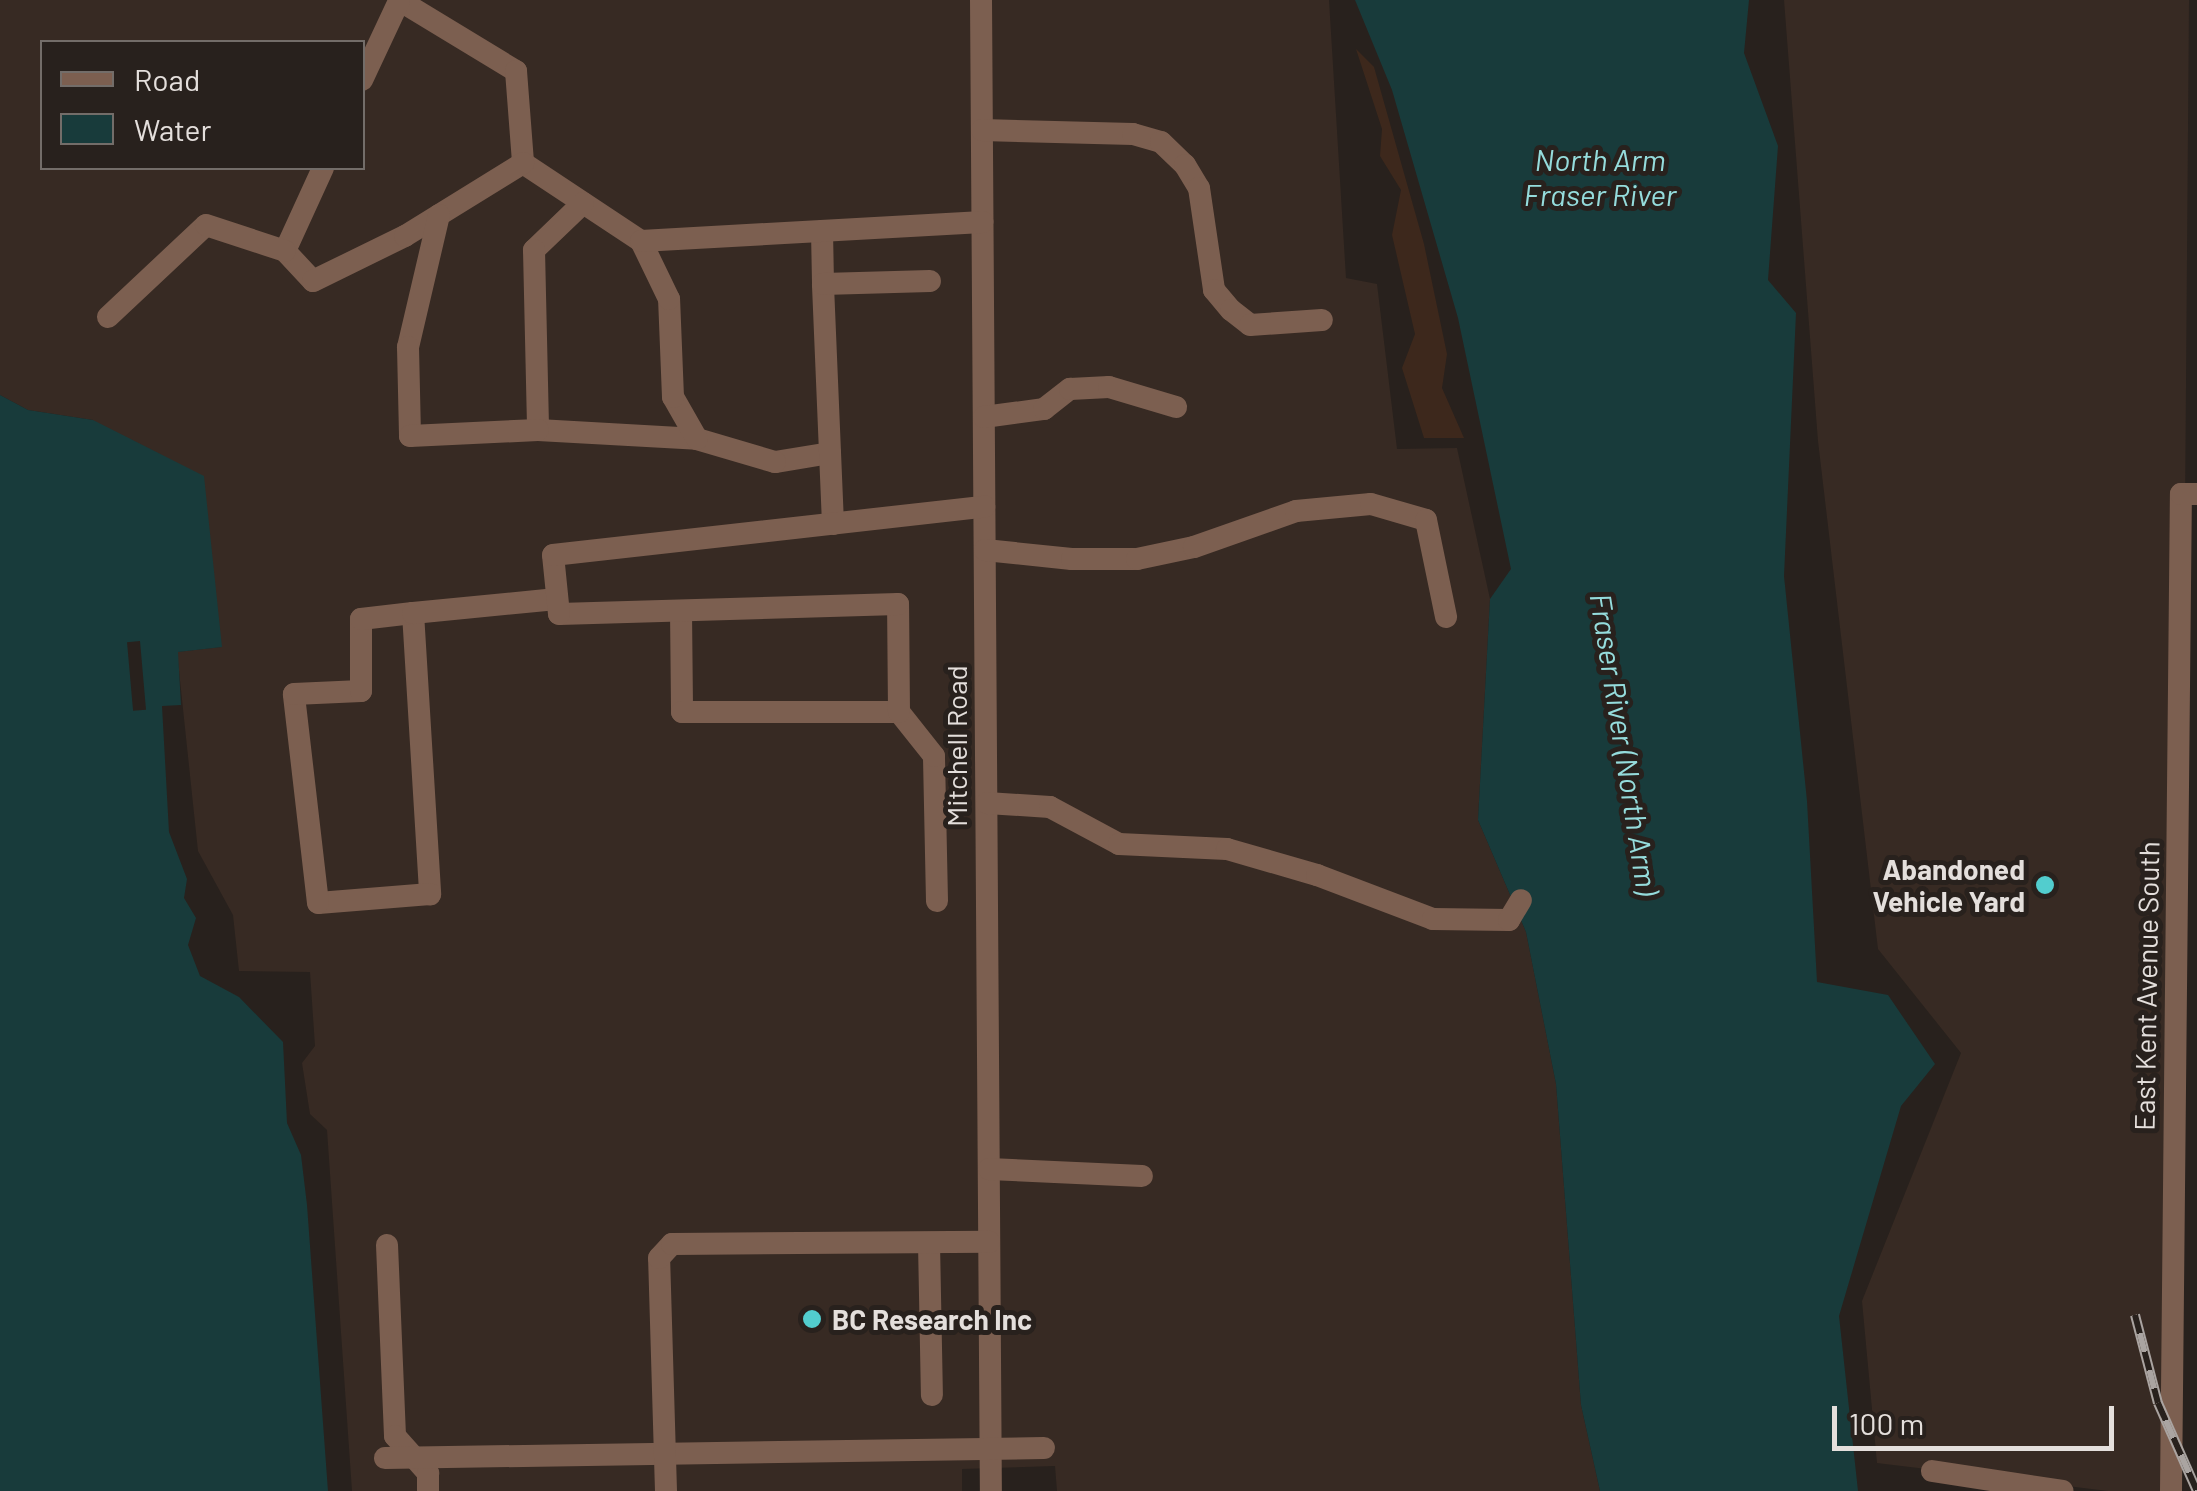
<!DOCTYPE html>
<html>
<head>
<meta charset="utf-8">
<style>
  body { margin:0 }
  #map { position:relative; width:2197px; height:1491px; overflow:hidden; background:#28211d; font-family:Barlow,sans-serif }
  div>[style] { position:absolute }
  .built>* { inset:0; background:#372a23 }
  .green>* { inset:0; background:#3d281c }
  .water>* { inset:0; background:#183b3b }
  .pier>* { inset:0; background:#28211d; transform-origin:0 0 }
  .minor>* { height:22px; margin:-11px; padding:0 11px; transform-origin:11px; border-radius:11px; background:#7c5f50 }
  .rail>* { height:10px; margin-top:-5px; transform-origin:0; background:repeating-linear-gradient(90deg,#28211d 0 19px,#aaa4a1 0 38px); box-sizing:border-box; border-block:2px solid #aaa4a1 }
  .dots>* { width:28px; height:28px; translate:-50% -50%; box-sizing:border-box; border:5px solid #28211d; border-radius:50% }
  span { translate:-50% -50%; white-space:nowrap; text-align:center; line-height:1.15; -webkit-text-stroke:10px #28211d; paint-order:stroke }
  .street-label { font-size:28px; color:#e4dfdc }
  .poi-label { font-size:28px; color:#e4dfdc; font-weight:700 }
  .right { translate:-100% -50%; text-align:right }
  .left { translate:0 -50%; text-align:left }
  .water-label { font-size:30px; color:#95dcdc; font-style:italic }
  .legend { position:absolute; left:40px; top:40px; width:325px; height:130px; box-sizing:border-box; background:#28211d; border:2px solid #736d69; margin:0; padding:12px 18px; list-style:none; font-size:30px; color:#e4dfdc }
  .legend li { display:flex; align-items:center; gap:20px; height:50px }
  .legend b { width:50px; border:2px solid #736d69 }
  .scale { position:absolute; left:1832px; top:1406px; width:282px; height:45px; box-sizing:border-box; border:5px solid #e4dfdc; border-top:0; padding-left:12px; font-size:30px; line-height:35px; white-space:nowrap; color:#e4dfdc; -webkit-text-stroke:8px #28211d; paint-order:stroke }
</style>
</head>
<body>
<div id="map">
  <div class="built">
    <i style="clip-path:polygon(evenodd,0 0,1329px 0,1346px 278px,1377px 284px,1397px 449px,1457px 448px,1490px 599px,1478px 820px,1526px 932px,1556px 1084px,1581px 1405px,1600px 1491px,1057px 1491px,1055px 1466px,962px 1469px,962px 1491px,352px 1491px,327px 1130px,310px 1114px,302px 1063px,315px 1046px,310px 972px,239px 971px,233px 915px,198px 851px,177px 652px,221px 647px,93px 420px,28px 410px,0 395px,0 0,42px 42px,362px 42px,362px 168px,42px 168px,42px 42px)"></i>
    <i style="clip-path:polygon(1784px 0,2189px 0,2184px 640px,2163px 1491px,2108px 1491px,1877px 1463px,1862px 1301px,1961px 1053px,1878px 949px,1818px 441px)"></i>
  </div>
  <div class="green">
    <i style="clip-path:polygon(1356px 49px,1374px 67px,1424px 244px,1447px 354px,1442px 388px,1464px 438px,1424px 438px,1402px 368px,1415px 334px,1392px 235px,1401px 190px,1380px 156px,1382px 129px)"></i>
  </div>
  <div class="water">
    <i style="clip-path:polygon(1355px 0,1749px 0,1744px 53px,1778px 146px,1768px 280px,1796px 313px,1784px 576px,1807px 801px,1817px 982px,1888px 995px,1935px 1064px,1901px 1106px,1839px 1316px,1858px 1491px,1600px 1491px,1581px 1405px,1556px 1084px,1526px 932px,1478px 820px,1490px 599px,1511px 569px,1458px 318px,1392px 90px)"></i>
    <i style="clip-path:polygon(0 395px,28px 410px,93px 420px,204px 476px,222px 647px,178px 652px,181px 705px,162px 706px,169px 832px,187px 879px,184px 898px,196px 918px,188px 945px,200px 976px,239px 997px,283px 1042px,287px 1123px,301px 1155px,307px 1205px,328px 1491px,0 1491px)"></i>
  </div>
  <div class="pier">
    <i style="left:140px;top:641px;width:69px;height:13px;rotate:85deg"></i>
  </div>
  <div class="minor">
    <i style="left:399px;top:0;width:137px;rotate:31.3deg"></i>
    <i style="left:516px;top:71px;width:92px;rotate:85.6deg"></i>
    <i style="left:523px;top:163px;width:141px;rotate:33.5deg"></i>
    <i style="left:981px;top:0;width:1491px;rotate:89.62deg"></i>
    <i style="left:362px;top:80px;width:87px;rotate:-64.9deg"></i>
    <i style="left:982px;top:130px;width:151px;rotate:1.5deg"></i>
    <i style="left:1133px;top:134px;width:29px;rotate:16deg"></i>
    <i style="left:1161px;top:142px;width:33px;rotate:44deg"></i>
    <i style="left:1185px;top:165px;width:27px;rotate:59deg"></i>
    <i style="left:1199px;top:188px;width:103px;rotate:81.6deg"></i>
    <i style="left:1214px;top:290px;width:26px;rotate:50deg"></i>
    <i style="left:1231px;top:310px;width:24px;rotate:38deg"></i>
    <i style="left:1250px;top:325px;width:72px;rotate:-4deg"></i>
    <i style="left:323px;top:168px;width:91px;rotate:114.6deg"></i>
    <i style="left:285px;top:251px;width:41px;rotate:47deg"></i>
    <i style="left:313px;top:281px;width:102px;rotate:-26.1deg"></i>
    <i style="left:405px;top:236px;width:139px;rotate:-31.7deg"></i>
    <i style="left:583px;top:203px;width:68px;rotate:136.2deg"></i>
    <i style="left:534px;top:250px;width:180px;rotate:88.7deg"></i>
    <i style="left:538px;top:430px;width:159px;rotate:3.2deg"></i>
    <i style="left:439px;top:215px;width:136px;rotate:103.2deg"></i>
    <i style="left:408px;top:347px;width:89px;rotate:88.7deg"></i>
    <i style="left:410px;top:436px;width:128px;rotate:-2.7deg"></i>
    <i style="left:822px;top:231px;width:53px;rotate:88.9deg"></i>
    <i style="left:108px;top:317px;width:134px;rotate:-43.2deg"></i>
    <i style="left:206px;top:225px;width:83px;rotate:18.2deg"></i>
    <i style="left:984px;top:417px;width:61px;rotate:-7.6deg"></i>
    <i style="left:1044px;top:409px;width:33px;rotate:-38deg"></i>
    <i style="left:1070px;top:389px;width:39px;rotate:-3deg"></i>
    <i style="left:1109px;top:387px;width:70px;rotate:16.6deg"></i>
    <i style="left:830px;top:453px;width:56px;rotate:170.7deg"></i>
    <i style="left:775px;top:462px;width:81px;rotate:-163.6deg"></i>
    <i style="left:697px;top:439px;width:48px;rotate:-119.7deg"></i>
    <i style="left:673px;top:397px;width:98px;rotate:-92.3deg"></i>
    <i style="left:669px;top:299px;width:64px;rotate:-115.8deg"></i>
    <i style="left:641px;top:241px;width:342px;rotate:-3.2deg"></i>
    <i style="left:833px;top:524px;width:240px;rotate:-92.4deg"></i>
    <i style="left:823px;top:284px;width:107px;rotate:-1.6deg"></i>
    <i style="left:985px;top:550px;width:87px;rotate:5.9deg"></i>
    <i style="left:1072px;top:559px;width:65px"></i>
    <i style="left:1137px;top:559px;width:58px;rotate:-11.9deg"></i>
    <i style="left:1194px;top:547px;width:108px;rotate:-19.4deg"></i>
    <i style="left:1296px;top:511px;width:75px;rotate:-5.3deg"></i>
    <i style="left:1371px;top:504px;width:57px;rotate:16.2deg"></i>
    <i style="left:1426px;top:520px;width:99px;rotate:78.3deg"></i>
    <i style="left:681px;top:611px;width:101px;rotate:89.4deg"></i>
    <i style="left:682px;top:712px;width:217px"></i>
    <i style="left:413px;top:613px;width:282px;rotate:86.5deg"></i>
    <i style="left:430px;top:894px;width:112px;rotate:175.4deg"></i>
    <i style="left:318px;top:903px;width:210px;rotate:-96.6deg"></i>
    <i style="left:294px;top:694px;width:67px;rotate:-2.6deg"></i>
    <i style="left:361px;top:691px;width:72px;rotate:-90deg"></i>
    <i style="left:361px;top:619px;width:52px;rotate:-6.6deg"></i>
    <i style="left:413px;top:613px;width:144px;rotate:-5.6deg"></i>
    <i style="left:987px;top:803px;width:63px;rotate:3.6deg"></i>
    <i style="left:1050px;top:807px;width:78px;rotate:28.2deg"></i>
    <i style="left:1119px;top:844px;width:108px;rotate:2.7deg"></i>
    <i style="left:1227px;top:849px;width:94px;rotate:16.1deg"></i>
    <i style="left:1317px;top:875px;width:124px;rotate:20.8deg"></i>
    <i style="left:1433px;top:919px;width:76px;rotate:0.8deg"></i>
    <i style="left:1509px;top:920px;width:23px;rotate:-59deg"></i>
    <i style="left:937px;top:901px;width:145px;rotate:-91.2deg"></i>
    <i style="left:934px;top:756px;width:56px;rotate:-128.5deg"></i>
    <i style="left:899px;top:712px;width:108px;rotate:-90.5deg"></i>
    <i style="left:898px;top:604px;width:339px;rotate:178.3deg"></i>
    <i style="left:559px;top:614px;width:59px;rotate:-95.8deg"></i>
    <i style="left:553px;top:555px;width:434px;rotate:-6.4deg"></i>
    <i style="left:989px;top:1169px;width:153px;rotate:2.6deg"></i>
    <i style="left:929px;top:1243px;width:152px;rotate:88.9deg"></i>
    <i style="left:387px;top:1245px;width:191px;rotate:87.6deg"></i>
    <i style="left:395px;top:1436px;width:50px;rotate:48.3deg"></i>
    <i style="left:428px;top:1473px;width:18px;rotate:90deg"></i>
    <i style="left:385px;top:1458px;width:659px;rotate:-0.87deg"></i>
    <i style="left:1932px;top:1471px;width:132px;rotate:8.7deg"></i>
    <i style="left:666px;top:1491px;width:233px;rotate:-91.7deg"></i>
    <i style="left:659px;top:1258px;width:19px;rotate:-47deg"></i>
    <i style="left:672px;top:1244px;width:317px;rotate:-0.4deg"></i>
    <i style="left:2171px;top:1491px;width:997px;rotate:-89.43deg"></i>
    <i style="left:2181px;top:494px;width:16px"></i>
  </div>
  <div class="rail">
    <i style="left:2135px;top:1315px;width:91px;rotate:75.4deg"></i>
    <i style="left:2158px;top:1403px;width:96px;rotate:66.1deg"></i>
  </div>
  <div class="dots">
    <i style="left:2045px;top:885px;background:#52cdce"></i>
    <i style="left:812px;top:1319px;background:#52cdce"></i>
  </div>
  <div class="street-label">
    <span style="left:956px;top:746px;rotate:-90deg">Mitchell Road</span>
    <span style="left:2146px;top:986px;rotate:-89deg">East Kent Avenue South</span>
  </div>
  <div class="poi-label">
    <span class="right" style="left:2025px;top:885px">Abandoned<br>Vehicle Yard</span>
    <span class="left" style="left:832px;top:1319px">BC Research Inc</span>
  </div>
  <div class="water-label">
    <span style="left:1600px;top:176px">North Arm<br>Fraser River</span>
    <span style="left:1625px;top:744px;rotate:81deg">Fraser River (North Arm)</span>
  </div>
  <ul class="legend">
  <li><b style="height:12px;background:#7c5f50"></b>Road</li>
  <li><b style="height:28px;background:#183b3b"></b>Water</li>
  </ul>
  <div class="scale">100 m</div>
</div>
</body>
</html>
